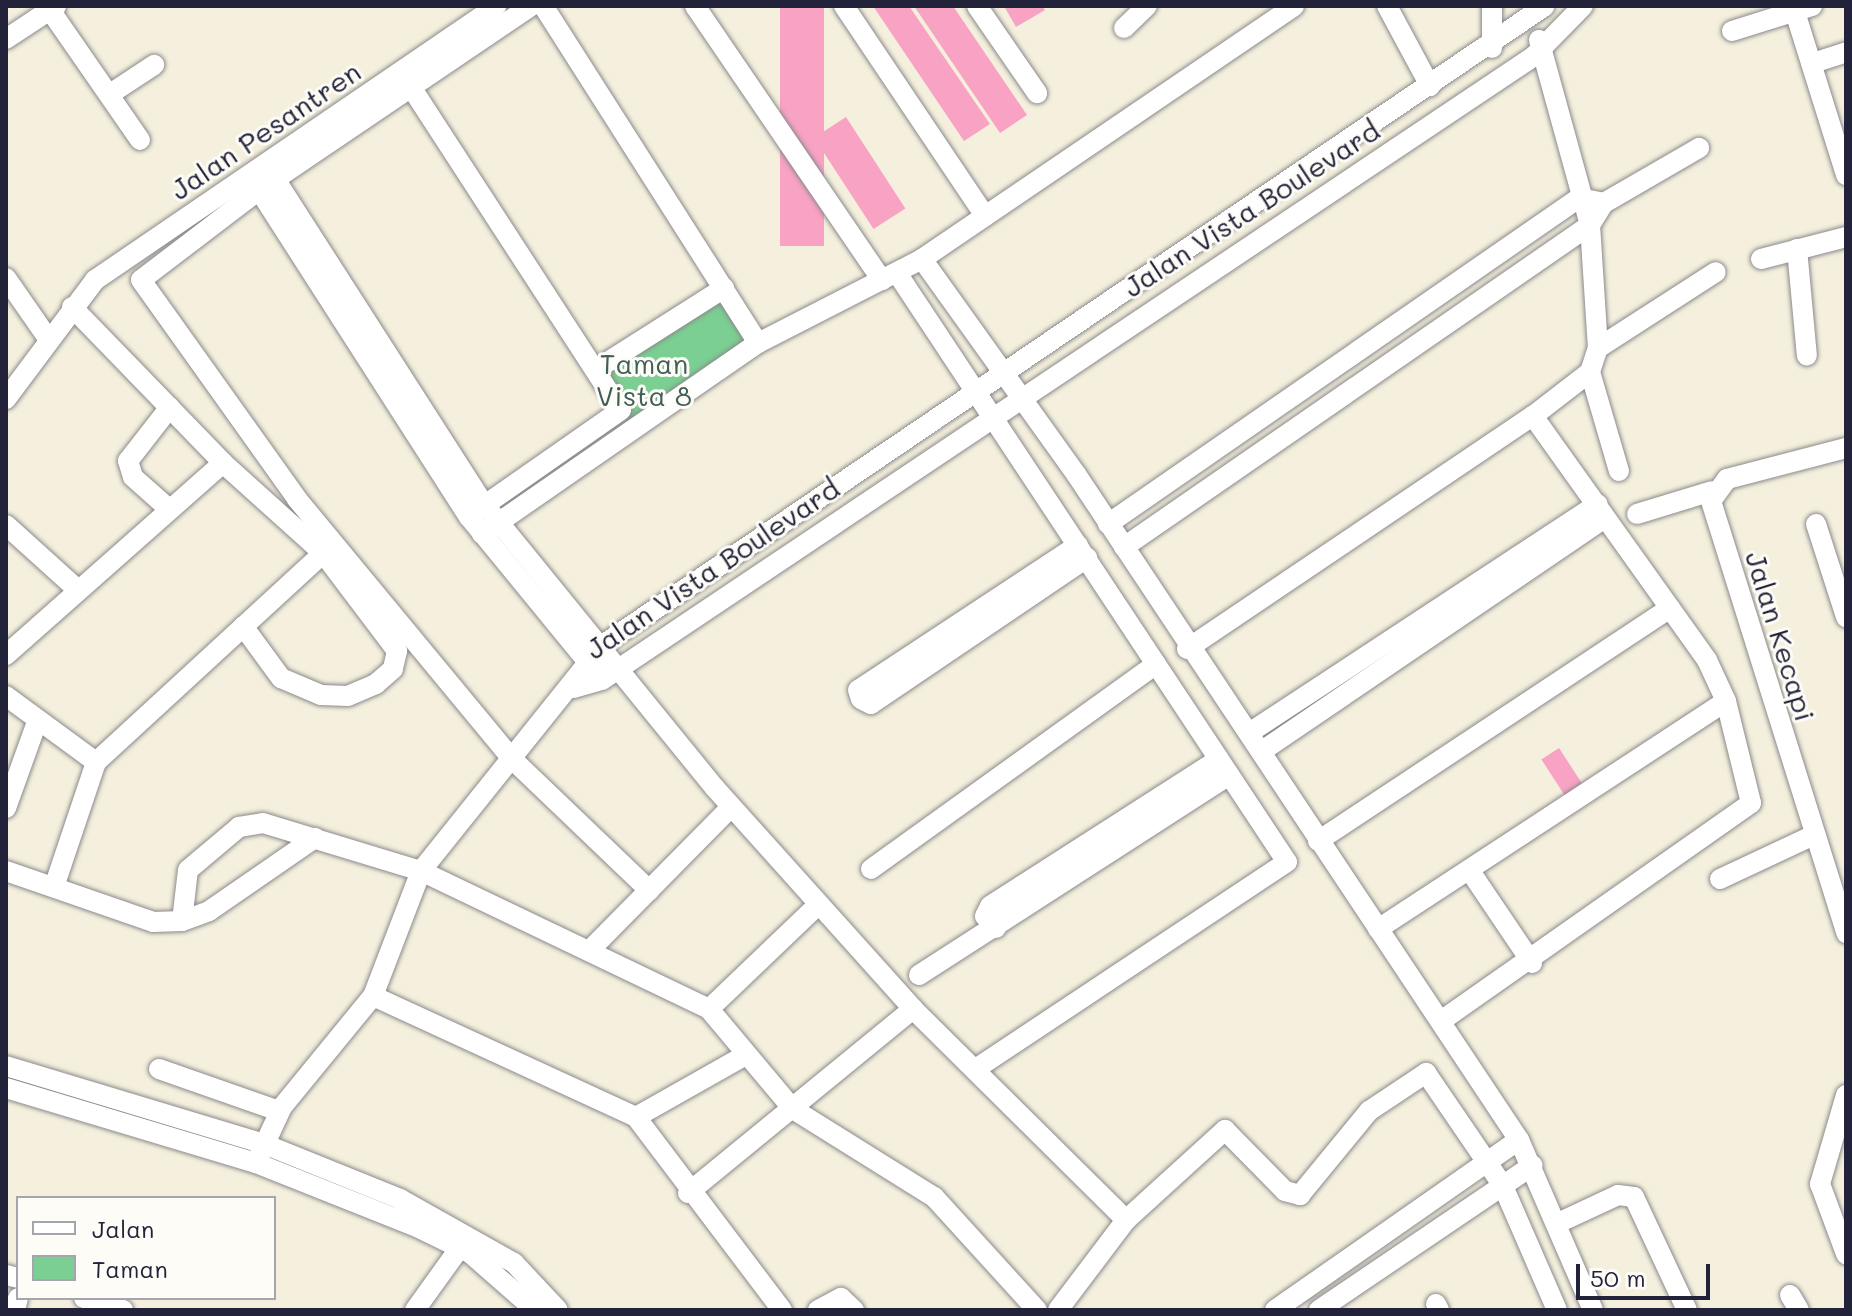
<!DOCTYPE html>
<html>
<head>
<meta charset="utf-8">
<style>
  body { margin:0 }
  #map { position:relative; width:1852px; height:1316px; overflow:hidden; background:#f4f0dd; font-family:Mali,sans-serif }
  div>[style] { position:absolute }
  .green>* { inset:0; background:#7bcf92; transform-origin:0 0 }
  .building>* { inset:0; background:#f8a2c4; transform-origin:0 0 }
  .roads { filter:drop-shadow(0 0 2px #8b898c) drop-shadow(0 0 2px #8b898c) }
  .minor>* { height:20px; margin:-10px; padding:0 10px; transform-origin:10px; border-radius:10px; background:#fff }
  span { translate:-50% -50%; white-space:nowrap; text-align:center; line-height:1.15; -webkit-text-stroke:6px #fdfcf7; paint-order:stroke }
  .street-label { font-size:28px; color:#22223b }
  .park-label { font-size:28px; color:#415f59 }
  .frame { position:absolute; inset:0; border:8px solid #22223b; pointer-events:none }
  .legend { position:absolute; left:16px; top:1196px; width:260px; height:104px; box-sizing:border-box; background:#fdfcf7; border:2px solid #a5a5ac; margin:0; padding:10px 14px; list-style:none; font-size:24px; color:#22223b }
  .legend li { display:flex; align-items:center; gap:16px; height:40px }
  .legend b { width:40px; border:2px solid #a5a5ac }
  .scale { position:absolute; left:1576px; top:1264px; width:134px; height:36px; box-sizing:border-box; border:4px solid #22223b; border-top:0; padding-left:10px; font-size:24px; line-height:28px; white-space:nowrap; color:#22223b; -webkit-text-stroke:6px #fdfcf7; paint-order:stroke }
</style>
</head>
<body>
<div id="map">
  <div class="green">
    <i style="left:724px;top:288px;width:65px;height:153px;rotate:58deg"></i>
  </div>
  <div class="building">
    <i style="left:780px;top:6px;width:44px;height:240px"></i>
    <i style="clip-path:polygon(873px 6px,909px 6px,990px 124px,964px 141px)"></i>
    <i style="clip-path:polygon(914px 6px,953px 6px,1027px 115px,1000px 133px)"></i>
    <i style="clip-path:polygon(1004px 6px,1042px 6px,1045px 10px,1016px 27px)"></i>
    <i style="left:846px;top:117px;width:109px;height:38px;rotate:57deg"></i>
    <i style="left:1559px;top:748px;width:53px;height:21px;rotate:57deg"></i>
  </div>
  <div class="roads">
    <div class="minor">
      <i style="left:531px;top:6px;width:328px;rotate:145.9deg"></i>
      <i style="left:259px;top:190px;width:148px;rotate:142.7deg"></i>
      <i style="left:141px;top:280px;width:269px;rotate:54.5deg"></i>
      <i style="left:297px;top:499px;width:337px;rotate:50.4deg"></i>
      <i style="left:512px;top:759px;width:190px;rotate:43.7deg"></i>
      <i style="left:695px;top:6px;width:332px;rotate:55.7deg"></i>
      <i style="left:844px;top:6px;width:253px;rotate:56.1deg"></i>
      <i style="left:977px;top:6px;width:106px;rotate:55.4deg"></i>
      <i style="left:1387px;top:6px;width:91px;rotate:61.7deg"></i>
      <i style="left:50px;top:10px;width:158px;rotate:55.3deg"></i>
      <i style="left:1795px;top:12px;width:171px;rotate:72.6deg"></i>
      <i style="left:1124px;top:28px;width:32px;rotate:-44deg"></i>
      <i style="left:1732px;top:31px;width:84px;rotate:-17.4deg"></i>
      <i style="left:6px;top:39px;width:60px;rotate:-33.4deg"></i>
      <i style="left:1539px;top:40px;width:192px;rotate:74.6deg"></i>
      <i style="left:1590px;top:225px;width:123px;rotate:86.3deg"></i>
      <i style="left:1492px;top:48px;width:42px;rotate:-90deg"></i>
      <i style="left:1813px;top:63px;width:35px;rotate:-18deg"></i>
      <i style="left:411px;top:87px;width:385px;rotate:57deg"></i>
      <i style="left:621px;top:410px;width:178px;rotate:145.1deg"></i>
      <i style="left:110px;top:94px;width:53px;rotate:-33.4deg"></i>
      <i style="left:275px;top:179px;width:386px;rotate:57.3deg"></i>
      <i style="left:484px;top:504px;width:366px;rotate:50.9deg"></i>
      <i style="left:715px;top:788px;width:297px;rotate:48.1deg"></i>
      <i style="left:913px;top:1009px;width:300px;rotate:44.7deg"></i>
      <i style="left:1126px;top:1220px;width:113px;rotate:127.1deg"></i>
      <i style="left:259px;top:190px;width:389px;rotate:57.3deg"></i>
      <i style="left:469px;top:517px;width:199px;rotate:50.7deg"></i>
      <i style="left:1797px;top:249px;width:107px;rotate:84.7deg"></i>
      <i style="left:922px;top:259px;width:264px;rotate:54.4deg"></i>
      <i style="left:1076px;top:474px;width:800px;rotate:56.37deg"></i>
      <i style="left:1519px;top:1140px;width:185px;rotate:66.5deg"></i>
      <i style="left:1761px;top:259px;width:88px;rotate:-14.5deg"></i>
      <i style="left:897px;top:273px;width:706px;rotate:56.49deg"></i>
      <i style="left:1287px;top:862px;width:374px;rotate:146.4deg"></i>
      <i style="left:6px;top:278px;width:72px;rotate:55.2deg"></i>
      <i style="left:72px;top:307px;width:217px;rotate:45.9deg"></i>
      <i style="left:223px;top:463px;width:135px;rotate:42deg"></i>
      <i style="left:323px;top:553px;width:123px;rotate:52.9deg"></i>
      <i style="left:397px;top:651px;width:18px;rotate:103deg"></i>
      <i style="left:393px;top:669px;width:23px;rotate:139deg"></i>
      <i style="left:376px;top:684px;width:30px;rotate:157deg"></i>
      <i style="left:348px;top:696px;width:27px;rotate:-178deg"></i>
      <i style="left:321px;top:695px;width:43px;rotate:-157deg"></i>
      <i style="left:281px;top:678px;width:64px;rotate:-126.2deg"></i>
      <i style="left:758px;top:343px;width:184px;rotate:-27.1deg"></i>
      <i style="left:922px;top:259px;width:450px;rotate:-34.2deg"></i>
      <i style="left:595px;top:370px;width:153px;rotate:-32.4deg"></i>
      <i style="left:1590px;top:372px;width:103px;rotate:73.7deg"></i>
      <i style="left:6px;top:399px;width:149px;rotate:-53.2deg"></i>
      <i style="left:95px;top:280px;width:486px;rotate:-34.3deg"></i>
      <i style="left:1846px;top:448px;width:123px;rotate:165.4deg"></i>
      <i style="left:1727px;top:479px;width:27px;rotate:126deg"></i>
      <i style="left:1711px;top:501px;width:453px;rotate:72.6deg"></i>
      <i style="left:169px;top:509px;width:48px;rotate:-138.4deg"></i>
      <i style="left:133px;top:477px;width:17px;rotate:-107deg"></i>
      <i style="left:128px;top:461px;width:68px;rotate:-52.1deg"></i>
      <i style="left:1637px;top:514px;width:78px;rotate:-17deg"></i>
      <i style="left:1108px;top:524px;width:573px;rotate:-34.69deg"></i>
      <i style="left:1579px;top:198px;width:25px;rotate:11deg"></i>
      <i style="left:1816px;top:524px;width:98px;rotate:72.1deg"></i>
      <i style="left:6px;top:525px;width:97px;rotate:42.1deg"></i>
      <i style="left:482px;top:534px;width:336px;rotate:-34.7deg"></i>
      <i style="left:758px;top:343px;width:400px;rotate:-122.5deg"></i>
      <i style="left:1078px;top:545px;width:263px;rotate:146.6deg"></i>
      <i style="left:858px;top:690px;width:9px;rotate:72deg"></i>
      <i style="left:861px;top:699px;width:11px;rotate:27deg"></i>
      <i style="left:871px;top:704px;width:261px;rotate:-34.1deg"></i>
      <i style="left:1124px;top:547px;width:566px;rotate:-34.64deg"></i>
      <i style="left:1590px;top:225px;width:26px;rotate:-58deg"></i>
      <i style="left:1604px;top:203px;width:110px;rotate:-30.1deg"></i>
      <i style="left:1187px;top:649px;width:417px;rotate:-34deg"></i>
      <i style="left:1533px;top:416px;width:72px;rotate:-37.7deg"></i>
      <i style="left:1590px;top:372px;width:25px;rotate:-72deg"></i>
      <i style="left:1598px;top:348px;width:140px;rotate:-32.8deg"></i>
      <i style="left:6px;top:655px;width:290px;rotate:-41.5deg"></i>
      <i style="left:574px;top:688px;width:29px;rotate:-16deg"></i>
      <i style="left:602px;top:680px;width:1122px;rotate:-33.8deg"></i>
      <i style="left:1534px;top:56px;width:70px;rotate:-45.6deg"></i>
      <i style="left:6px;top:696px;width:112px;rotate:36.3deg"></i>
      <i style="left:1249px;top:733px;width:417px;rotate:-33.3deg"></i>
      <i style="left:1262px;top:751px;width:415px;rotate:-34.2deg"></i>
      <i style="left:6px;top:808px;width:91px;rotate:-70.2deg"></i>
      <i style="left:1318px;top:841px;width:422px;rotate:-33.5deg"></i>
      <i style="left:871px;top:869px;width:351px;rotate:-35.7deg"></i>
      <i style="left:6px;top:871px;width:156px;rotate:19.1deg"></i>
      <i style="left:153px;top:922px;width:29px;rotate:-2deg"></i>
      <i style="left:182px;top:921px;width:29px;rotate:-20deg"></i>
      <i style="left:209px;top:911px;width:129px;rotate:-34.6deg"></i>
      <i style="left:1470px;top:871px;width:111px;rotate:56deg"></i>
      <i style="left:1720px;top:879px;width:102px;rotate:-25.1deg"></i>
      <i style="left:54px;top:887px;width:132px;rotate:-71.4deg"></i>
      <i style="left:96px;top:762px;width:309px;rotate:-42.6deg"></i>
      <i style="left:182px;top:921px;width:51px;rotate:-83.3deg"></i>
      <i style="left:188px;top:870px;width:67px;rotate:-40.1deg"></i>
      <i style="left:239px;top:827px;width:24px;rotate:-9deg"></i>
      <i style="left:263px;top:823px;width:165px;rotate:16.9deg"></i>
      <i style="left:421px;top:871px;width:319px;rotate:25.6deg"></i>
      <i style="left:709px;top:1009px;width:131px;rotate:50deg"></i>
      <i style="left:793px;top:1109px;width:166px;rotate:32deg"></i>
      <i style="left:934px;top:1197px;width:153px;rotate:47.7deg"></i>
      <i style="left:996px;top:928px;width:16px;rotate:-133deg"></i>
      <i style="left:985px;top:916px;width:11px;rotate:-63deg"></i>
      <i style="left:990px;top:906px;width:272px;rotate:-32.7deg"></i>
      <i style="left:1378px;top:929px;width:416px;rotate:-33.2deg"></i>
      <i style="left:589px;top:951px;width:202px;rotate:-45.4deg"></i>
      <i style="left:919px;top:975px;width:369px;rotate:-32.8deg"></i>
      <i style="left:373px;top:996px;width:289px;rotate:24.7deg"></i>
      <i style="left:636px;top:1117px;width:124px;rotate:-29.5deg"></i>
      <i style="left:709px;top:1009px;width:151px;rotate:-43.7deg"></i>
      <i style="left:1441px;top:1021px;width:379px;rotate:-35.1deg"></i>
      <i style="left:1751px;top:803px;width:105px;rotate:-103.8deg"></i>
      <i style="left:1726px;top:701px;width:45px;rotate:-114.9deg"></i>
      <i style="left:1707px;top:660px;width:300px;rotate:-125.5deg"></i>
      <i style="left:6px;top:1066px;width:270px;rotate:16.8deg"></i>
      <i style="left:264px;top:1144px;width:147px;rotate:22deg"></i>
      <i style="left:400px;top:1199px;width:131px;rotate:29.3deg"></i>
      <i style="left:514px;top:1263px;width:64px;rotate:46.9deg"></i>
      <i style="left:159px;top:1069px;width:127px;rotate:19.3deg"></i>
      <i style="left:6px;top:1088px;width:261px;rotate:16.7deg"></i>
      <i style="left:256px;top:1163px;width:175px;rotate:21.7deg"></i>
      <i style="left:419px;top:1228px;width:57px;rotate:26.1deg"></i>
      <i style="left:470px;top:1253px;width:86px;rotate:41.2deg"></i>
      <i style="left:1846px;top:1095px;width:93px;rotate:106.3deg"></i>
      <i style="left:1820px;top:1184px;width:75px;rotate:69.6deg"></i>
      <i style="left:636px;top:1117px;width:242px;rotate:52.9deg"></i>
      <i style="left:256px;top:1163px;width:62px;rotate:-65.1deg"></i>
      <i style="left:282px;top:1107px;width:144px;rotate:-50.7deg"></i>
      <i style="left:373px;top:996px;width:134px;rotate:-69deg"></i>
      <i style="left:421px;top:871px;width:288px;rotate:-51.3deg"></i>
      <i style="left:601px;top:646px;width:1140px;rotate:-34.14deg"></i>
      <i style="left:688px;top:1193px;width:291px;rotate:-39.3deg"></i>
      <i style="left:1126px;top:1220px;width:134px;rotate:-42.3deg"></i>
      <i style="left:1225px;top:1130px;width:86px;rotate:45.5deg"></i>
      <i style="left:1285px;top:1191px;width:16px;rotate:15deg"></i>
      <i style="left:1300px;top:1195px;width:109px;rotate:-50.6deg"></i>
      <i style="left:1369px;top:1111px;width:69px;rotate:-33.7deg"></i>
      <i style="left:1426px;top:1073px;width:137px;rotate:55.7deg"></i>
      <i style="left:1503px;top:1186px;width:135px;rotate:66.5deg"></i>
      <i style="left:1558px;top:1223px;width:66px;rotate:-25deg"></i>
      <i style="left:1618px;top:1195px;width:16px;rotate:7deg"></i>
      <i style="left:1634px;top:1197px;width:125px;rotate:64.9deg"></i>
      <i style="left:6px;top:1275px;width:12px;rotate:14deg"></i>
      <i style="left:1790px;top:1295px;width:17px;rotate:59deg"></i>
      <i style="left:84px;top:1298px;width:41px;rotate:17.1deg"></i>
      <i style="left:1436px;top:1304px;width:7px;rotate:63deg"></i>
      <i style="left:15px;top:1310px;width:12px;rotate:-76deg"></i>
      <i style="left:415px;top:1310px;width:87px;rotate:-54.3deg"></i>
      <i style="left:818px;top:1310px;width:26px;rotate:-28deg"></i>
      <i style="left:841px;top:1298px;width:18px;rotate:43deg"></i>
      <i style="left:1275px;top:1310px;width:297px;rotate:-34.9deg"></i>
      <i style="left:1319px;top:1310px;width:258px;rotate:-34.1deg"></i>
    </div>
  </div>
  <div class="street-label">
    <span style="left:265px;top:130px;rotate:-34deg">Jalan Pesantren</span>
    <span style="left:1251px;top:208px;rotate:-33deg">Jalan Vista Boulevard</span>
    <span style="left:712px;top:568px;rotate:-34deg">Jalan Vista Boulevard</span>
    <span style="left:1781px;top:636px;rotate:73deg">Jalan Kecapi</span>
  </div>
  <div class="park-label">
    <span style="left:644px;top:379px">Taman<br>Vista 8</span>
  </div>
  <div class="frame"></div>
  <ul class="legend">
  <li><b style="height:10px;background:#fff"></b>Jalan</li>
  <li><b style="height:22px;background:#7bcf92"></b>Taman</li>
  </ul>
  <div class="scale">50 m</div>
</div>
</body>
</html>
